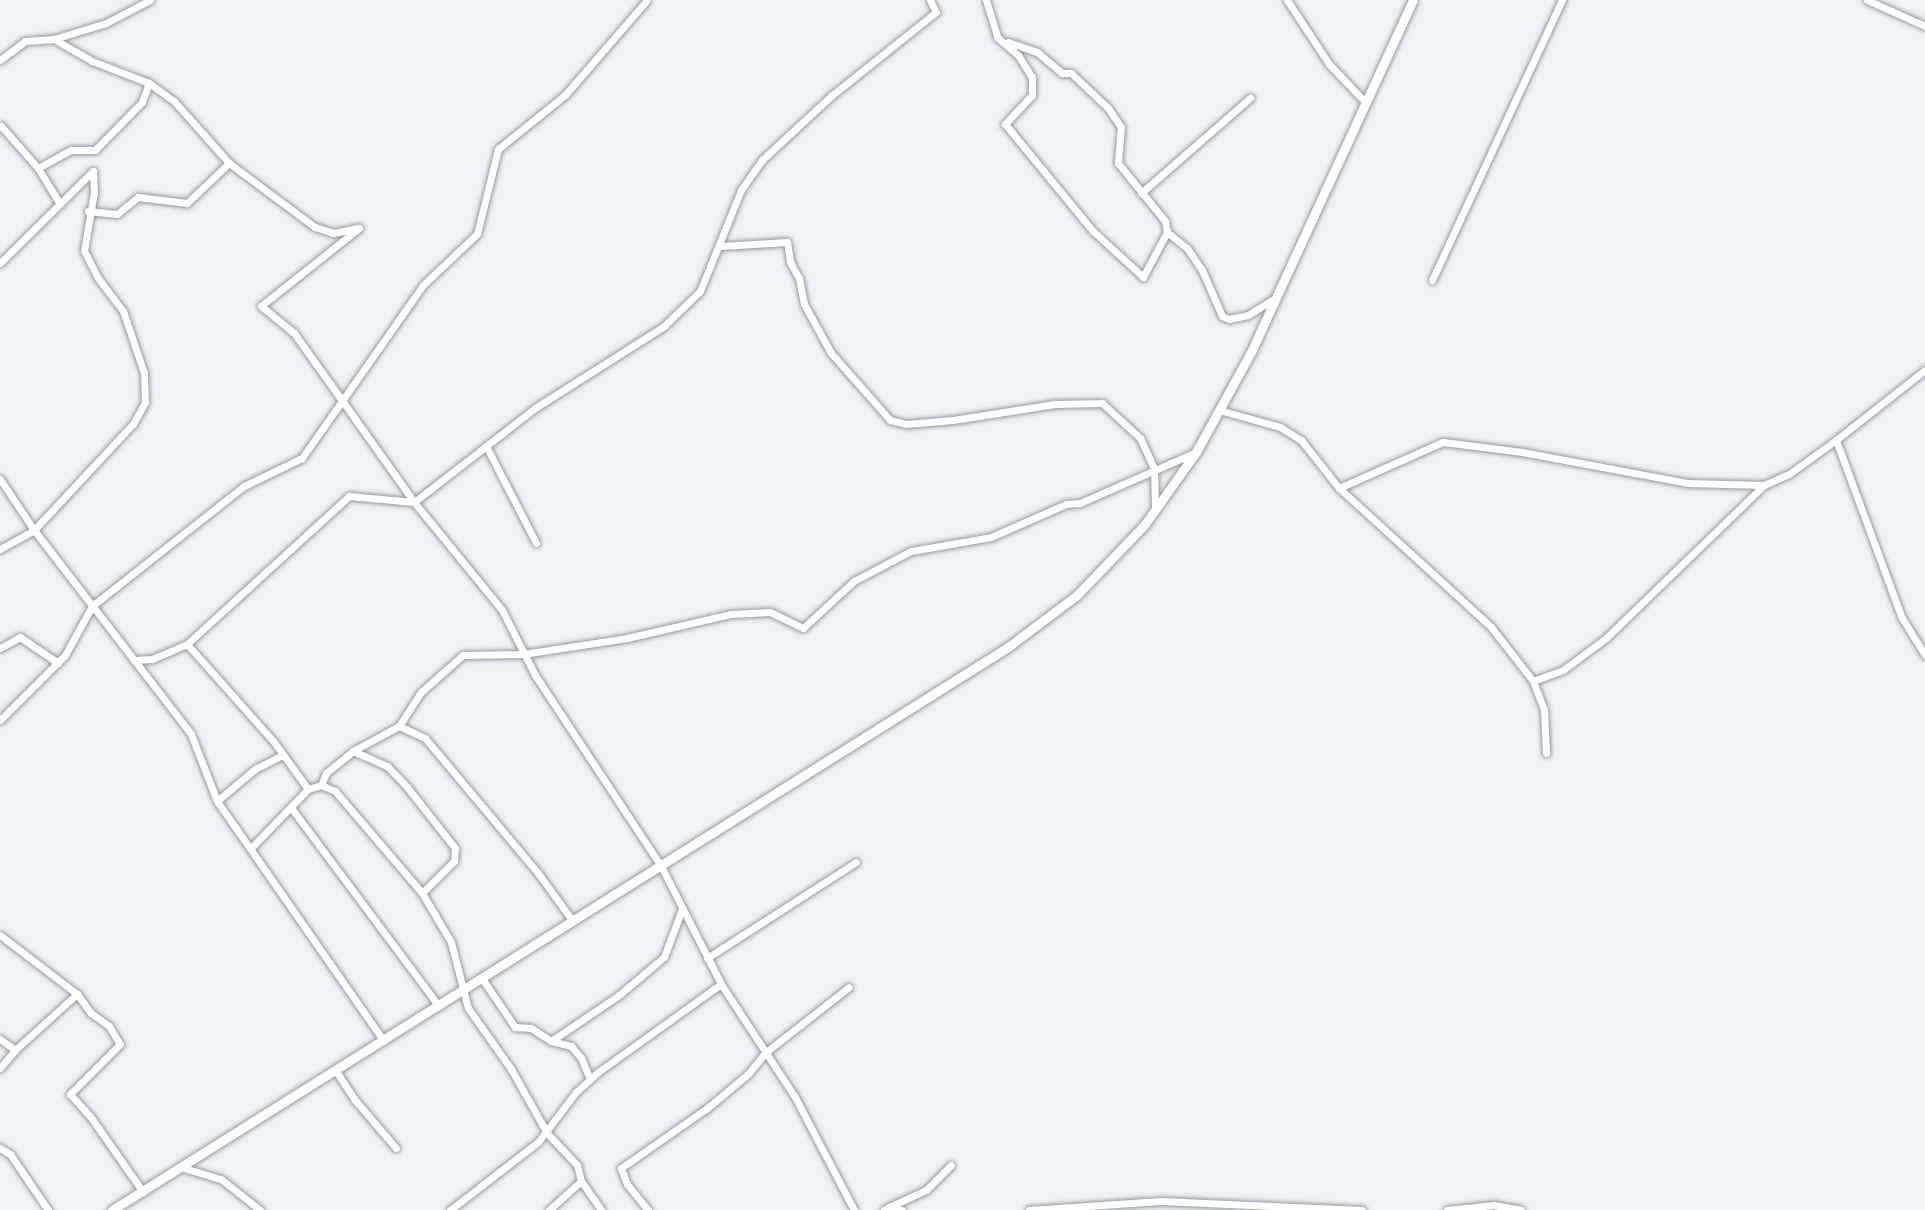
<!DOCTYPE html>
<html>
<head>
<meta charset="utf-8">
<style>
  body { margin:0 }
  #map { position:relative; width:1925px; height:1210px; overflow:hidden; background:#eef3f8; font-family:Overpass,sans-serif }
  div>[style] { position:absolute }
  .roads { filter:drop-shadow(0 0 2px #979ba0) drop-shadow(0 0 2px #979ba0) }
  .minor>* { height:7px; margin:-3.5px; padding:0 3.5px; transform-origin:3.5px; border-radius:3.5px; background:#fff }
  .tertiary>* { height:9px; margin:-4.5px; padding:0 4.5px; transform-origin:4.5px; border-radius:4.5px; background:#fff }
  span { translate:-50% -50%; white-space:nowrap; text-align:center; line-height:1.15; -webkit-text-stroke:5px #fff; paint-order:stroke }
</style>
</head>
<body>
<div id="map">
  <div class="roads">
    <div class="minor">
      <i style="left:986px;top:0;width:39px;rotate:73deg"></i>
      <i style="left:997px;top:37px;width:28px;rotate:41deg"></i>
      <i style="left:1018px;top:55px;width:26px;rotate:58deg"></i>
      <i style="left:1032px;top:77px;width:18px;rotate:90deg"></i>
      <i style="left:1032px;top:95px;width:40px;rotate:133deg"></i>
      <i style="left:1005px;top:124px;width:139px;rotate:50.6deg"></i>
      <i style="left:1093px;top:231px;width:68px;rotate:42.6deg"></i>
      <i style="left:1143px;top:277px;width:51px;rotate:-61.9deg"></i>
      <i style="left:1167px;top:232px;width:26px;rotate:39deg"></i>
      <i style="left:1187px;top:248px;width:27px;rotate:56deg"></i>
      <i style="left:1202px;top:270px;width:50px;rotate:66.5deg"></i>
      <i style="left:1222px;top:316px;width:8px;rotate:23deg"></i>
      <i style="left:1229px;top:319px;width:19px;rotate:-12deg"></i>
      <i style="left:1248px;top:315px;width:34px;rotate:-32deg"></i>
      <i style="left:1287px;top:0;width:77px;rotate:56.7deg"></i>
      <i style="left:1329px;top:64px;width:54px;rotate:46.5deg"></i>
      <i style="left:1867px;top:0;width:64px;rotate:24.1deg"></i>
      <i style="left:54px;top:39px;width:44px;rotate:30.1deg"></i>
      <i style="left:92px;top:61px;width:61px;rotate:21.1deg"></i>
      <i style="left:149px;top:83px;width:31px;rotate:36deg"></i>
      <i style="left:174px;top:101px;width:83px;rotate:48.4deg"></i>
      <i style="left:1008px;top:42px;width:31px;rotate:19deg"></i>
      <i style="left:1037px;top:52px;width:33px;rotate:40deg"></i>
      <i style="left:1062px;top:73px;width:9px"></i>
      <i style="left:1071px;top:73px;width:51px;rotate:43.4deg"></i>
      <i style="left:1108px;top:108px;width:23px;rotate:56deg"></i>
      <i style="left:1121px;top:127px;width:36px;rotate:95deg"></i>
      <i style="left:1118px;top:163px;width:75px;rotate:51deg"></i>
      <i style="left:1165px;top:221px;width:11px;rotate:80deg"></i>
      <i style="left:0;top:60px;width:31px;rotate:-37deg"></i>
      <i style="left:25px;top:41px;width:29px;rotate:-4deg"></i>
      <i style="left:54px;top:39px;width:54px;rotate:-17.1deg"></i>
      <i style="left:106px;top:23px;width:50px;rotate:-27.6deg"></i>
      <i style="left:1px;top:126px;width:56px;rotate:48.6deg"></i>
      <i style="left:38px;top:168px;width:42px;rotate:58.6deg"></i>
      <i style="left:38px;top:168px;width:38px;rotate:-29deg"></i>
      <i style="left:71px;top:150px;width:24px"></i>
      <i style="left:95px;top:150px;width:67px;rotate:-45.6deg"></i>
      <i style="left:142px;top:102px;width:20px;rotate:-70deg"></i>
      <i style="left:1141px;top:193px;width:145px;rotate:-41.1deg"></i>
      <i style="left:88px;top:211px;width:29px;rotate:6deg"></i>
      <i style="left:117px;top:214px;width:27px;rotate:-39deg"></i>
      <i style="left:138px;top:197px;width:49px;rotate:7deg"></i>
      <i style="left:187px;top:203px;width:58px;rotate:-43.6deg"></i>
      <i style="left:229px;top:163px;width:107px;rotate:36.7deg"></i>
      <i style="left:315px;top:227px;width:19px;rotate:18deg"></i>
      <i style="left:333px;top:233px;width:26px;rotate:-11deg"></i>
      <i style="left:359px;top:228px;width:125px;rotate:141.5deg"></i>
      <i style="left:261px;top:306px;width:43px;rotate:39.3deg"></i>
      <i style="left:294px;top:333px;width:207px;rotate:54.6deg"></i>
      <i style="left:414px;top:502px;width:139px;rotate:50.8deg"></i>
      <i style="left:502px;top:610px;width:73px;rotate:63.1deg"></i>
      <i style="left:535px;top:675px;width:229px;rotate:56.6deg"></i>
      <i style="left:661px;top:866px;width:132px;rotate:63deg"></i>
      <i style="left:721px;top:984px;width:135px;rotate:56.8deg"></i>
      <i style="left:795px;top:1097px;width:127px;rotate:62.4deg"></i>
      <i style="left:721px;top:246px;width:66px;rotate:-3.5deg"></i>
      <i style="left:787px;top:242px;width:20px;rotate:81deg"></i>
      <i style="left:790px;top:262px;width:18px;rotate:61deg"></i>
      <i style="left:799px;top:278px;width:26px;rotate:79deg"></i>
      <i style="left:804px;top:304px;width:56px;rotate:61.1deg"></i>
      <i style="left:831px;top:353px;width:89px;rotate:48.6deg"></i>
      <i style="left:890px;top:420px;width:16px;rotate:14deg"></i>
      <i style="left:906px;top:424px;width:47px;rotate:-4.9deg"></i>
      <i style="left:953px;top:420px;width:103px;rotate:-8.9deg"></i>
      <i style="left:1055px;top:404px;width:47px;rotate:-1.2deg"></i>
      <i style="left:1102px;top:403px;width:52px;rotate:42.6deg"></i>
      <i style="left:1140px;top:438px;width:33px;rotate:65deg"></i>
      <i style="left:1154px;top:468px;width:42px;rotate:88.6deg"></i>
      <i style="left:0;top:263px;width:131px;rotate:-44.7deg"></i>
      <i style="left:1432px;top:280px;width:309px;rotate:-65.1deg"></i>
      <i style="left:1219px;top:410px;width:63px;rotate:15.6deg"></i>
      <i style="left:1280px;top:427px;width:25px;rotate:32deg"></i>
      <i style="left:1301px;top:440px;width:61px;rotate:51.6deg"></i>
      <i style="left:1339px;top:488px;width:206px;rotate:42.4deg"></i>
      <i style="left:1491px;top:627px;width:68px;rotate:52.1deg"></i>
      <i style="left:1533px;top:681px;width:30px;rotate:69deg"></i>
      <i style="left:1544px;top:709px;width:44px;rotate:87.4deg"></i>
      <i style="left:1836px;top:440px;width:190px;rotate:69.7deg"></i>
      <i style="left:1902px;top:618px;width:44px;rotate:58.1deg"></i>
      <i style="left:486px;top:446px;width:109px;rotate:62.7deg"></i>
      <i style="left:0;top:479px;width:61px;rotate:56.3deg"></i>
      <i style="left:34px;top:530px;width:257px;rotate:52.4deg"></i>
      <i style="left:191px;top:734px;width:72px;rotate:68.8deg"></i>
      <i style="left:217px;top:801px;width:292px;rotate:55.2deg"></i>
      <i style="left:1339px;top:488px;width:114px;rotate:-23.9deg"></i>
      <i style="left:1443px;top:442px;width:80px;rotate:7.2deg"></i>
      <i style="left:1522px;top:452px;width:168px;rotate:10.6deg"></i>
      <i style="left:1687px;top:483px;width:77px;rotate:1.5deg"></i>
      <i style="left:0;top:549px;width:39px;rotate:-29deg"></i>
      <i style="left:34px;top:530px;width:145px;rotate:-47deg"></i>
      <i style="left:133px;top:424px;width:25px;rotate:-61deg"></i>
      <i style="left:145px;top:402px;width:29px;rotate:-92deg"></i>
      <i style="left:144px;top:373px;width:65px;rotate:-108.7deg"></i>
      <i style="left:123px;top:311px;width:41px;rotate:-127.1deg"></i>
      <i style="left:98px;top:278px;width:30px;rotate:-117deg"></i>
      <i style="left:84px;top:251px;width:60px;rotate:-80.4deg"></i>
      <i style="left:94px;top:192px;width:21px;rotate:-93deg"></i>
      <i style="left:187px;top:644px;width:131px;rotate:48.4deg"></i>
      <i style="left:274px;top:742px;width:58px;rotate:54.1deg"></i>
      <i style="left:308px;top:789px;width:14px;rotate:-17deg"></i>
      <i style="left:321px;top:785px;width:15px;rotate:23deg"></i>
      <i style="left:335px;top:791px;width:134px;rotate:49.5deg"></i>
      <i style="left:422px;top:893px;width:57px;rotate:59.4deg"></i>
      <i style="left:451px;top:942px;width:68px;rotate:75.6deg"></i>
      <i style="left:468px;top:1008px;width:75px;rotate:54.8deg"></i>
      <i style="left:511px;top:1069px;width:73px;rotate:60.6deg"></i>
      <i style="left:547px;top:1133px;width:44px;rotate:46.8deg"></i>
      <i style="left:577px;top:1165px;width:16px;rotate:76deg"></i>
      <i style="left:581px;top:1181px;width:43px;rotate:137.8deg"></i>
      <i style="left:0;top:648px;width:23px;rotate:-29deg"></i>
      <i style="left:20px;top:637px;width:46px;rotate:34.4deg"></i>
      <i style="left:134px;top:660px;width:18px;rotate:-3deg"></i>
      <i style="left:152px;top:659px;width:38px;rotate:-23deg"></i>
      <i style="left:187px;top:644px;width:219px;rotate:-42.4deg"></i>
      <i style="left:349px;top:496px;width:65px;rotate:5.3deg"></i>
      <i style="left:414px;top:502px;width:153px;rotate:-37.8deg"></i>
      <i style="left:535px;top:408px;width:153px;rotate:-32.4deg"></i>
      <i style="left:664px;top:326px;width:50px;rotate:-44.2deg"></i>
      <i style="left:700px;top:291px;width:109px;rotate:-67.9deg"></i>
      <i style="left:741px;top:190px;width:38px;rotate:-55deg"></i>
      <i style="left:763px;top:159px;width:93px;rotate:-42.8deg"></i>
      <i style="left:831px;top:96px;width:134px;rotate:-38.7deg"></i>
      <i style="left:936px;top:12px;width:13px;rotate:-117deg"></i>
      <i style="left:1533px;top:681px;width:32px;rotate:-20deg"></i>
      <i style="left:1563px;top:670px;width:54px;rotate:-36.7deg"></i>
      <i style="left:1606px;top:638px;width:220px;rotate:-44.1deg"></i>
      <i style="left:1764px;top:485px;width:27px;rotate:-24deg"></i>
      <i style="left:1789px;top:474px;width:58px;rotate:-35.9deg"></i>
      <i style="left:1836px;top:440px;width:113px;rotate:-38.2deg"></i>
      <i style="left:0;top:720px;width:92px;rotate:-45deg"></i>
      <i style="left:65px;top:655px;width:56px;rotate:-61.1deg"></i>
      <i style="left:92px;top:606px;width:194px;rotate:-38.3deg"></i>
      <i style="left:244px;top:486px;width:64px;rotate:-25.8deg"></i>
      <i style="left:302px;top:458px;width:211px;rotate:-55deg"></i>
      <i style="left:423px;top:285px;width:74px;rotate:-43.4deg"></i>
      <i style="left:477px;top:234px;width:88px;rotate:-76.1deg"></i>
      <i style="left:498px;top:149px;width:86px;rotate:-38.9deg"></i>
      <i style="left:565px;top:95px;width:125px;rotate:-49.2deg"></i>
      <i style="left:399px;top:726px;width:40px;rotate:-57.1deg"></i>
      <i style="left:421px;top:692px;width:56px;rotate:-41.4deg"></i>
      <i style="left:463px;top:655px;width:60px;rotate:-1deg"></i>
      <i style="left:523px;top:654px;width:105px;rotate:-8.7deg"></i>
      <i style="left:627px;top:638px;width:107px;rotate:-13deg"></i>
      <i style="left:731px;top:614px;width:39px;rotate:-3deg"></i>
      <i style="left:770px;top:612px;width:37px;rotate:26deg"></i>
      <i style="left:803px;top:628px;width:69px;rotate:-42.7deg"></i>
      <i style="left:854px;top:581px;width:64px;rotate:-27.8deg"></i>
      <i style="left:911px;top:551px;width:81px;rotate:-9.9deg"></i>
      <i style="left:991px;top:537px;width:82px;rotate:-23.7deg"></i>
      <i style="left:1066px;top:504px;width:14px;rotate:-4deg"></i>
      <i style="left:1080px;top:503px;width:127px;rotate:-23.7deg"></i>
      <i style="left:353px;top:751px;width:52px;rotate:-28.5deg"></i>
      <i style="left:399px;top:726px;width:29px;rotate:25deg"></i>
      <i style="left:425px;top:738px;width:176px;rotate:50.1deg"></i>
      <i style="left:538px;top:873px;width:58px;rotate:54.1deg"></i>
      <i style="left:321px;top:785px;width:13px;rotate:-67deg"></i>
      <i style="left:326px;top:773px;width:35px;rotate:-39deg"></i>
      <i style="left:353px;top:751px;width:37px;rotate:24deg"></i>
      <i style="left:387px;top:766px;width:29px;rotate:46deg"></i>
      <i style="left:407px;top:787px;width:78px;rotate:51.8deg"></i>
      <i style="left:455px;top:848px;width:13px;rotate:94deg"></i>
      <i style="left:454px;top:861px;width:45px;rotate:135deg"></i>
      <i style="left:217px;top:801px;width:50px;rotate:-40.1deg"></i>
      <i style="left:255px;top:769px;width:31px;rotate:-27deg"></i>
      <i style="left:292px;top:809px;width:246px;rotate:53.3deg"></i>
      <i style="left:251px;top:848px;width:82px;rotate:-46deg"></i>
      <i style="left:0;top:935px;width:97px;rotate:37.5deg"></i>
      <i style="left:77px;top:994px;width:24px;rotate:54deg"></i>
      <i style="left:91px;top:1013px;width:22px;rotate:36deg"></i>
      <i style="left:109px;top:1026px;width:21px;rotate:59deg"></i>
      <i style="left:120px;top:1044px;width:71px;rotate:135deg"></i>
      <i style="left:70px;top:1094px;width:30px;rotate:48deg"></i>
      <i style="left:90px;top:1116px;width:93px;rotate:55.1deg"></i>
      <i style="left:707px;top:958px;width:177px;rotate:-32.8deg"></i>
      <i style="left:483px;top:980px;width:57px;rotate:55.8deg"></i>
      <i style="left:515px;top:1027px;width:16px;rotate:4deg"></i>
      <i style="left:531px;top:1028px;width:24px;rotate:33deg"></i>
      <i style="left:551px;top:1041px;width:21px;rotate:14deg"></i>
      <i style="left:571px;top:1046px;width:16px;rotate:50deg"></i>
      <i style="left:581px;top:1058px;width:23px;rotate:67deg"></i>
      <i style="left:0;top:1039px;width:19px;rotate:36deg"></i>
      <i style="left:551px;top:1041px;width:82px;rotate:-34.1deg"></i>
      <i style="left:619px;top:995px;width:59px;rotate:-40.2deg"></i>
      <i style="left:664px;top:957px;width:51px;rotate:-69.4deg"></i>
      <i style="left:0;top:1068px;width:23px;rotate:-50deg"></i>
      <i style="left:15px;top:1050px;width:84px;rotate:-42.1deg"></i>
      <i style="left:336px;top:1071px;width:35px;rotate:57deg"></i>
      <i style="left:355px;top:1100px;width:63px;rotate:49.5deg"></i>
      <i style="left:0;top:1148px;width:12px;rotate:31deg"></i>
      <i style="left:10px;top:1154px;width:68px;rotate:55.8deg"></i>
      <i style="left:184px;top:1168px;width:39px;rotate:17deg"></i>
      <i style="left:221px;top:1179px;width:50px;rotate:38.5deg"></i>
      <i style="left:581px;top:1181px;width:35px;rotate:55deg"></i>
      <i style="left:889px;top:1207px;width:41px;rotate:-24.7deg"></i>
      <i style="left:926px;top:1190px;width:35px;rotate:-45deg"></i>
      <i style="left:450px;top:1210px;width:111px;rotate:-37.7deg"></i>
      <i style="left:538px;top:1142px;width:63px;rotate:-52.8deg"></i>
      <i style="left:576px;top:1092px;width:30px;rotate:-42deg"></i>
      <i style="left:598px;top:1072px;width:151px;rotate:-35.6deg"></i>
      <i style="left:648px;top:1210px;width:33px;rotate:-129deg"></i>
      <i style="left:627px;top:1184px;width:17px;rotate:-111deg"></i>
      <i style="left:621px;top:1168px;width:103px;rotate:-34.8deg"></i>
      <i style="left:706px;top:1109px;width:55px;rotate:-39.8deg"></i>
      <i style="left:748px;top:1074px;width:28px;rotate:-51deg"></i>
      <i style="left:766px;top:1052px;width:105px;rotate:-38.1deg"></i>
      <i style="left:884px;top:1210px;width:6px;rotate:-31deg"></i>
      <i style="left:889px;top:1207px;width:13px;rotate:13deg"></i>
      <i style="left:1029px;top:1210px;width:132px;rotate:-3.9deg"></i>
      <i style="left:1161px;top:1201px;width:201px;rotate:2.6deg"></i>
      <i style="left:1447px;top:1210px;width:47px;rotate:-6.1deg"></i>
      <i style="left:1494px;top:1205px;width:27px;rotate:10deg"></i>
    </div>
    <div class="tertiary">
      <i style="left:112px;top:1210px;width:1058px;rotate:-32.14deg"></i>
      <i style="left:1008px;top:647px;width:86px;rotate:-37deg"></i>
      <i style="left:1077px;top:595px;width:98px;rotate:-46.2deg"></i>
      <i style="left:1145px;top:524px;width:88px;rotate:-54.7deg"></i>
      <i style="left:1196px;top:452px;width:114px;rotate:-61.2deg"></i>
      <i style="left:1251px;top:352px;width:387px;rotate:-65.3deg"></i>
    </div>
  </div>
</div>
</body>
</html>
